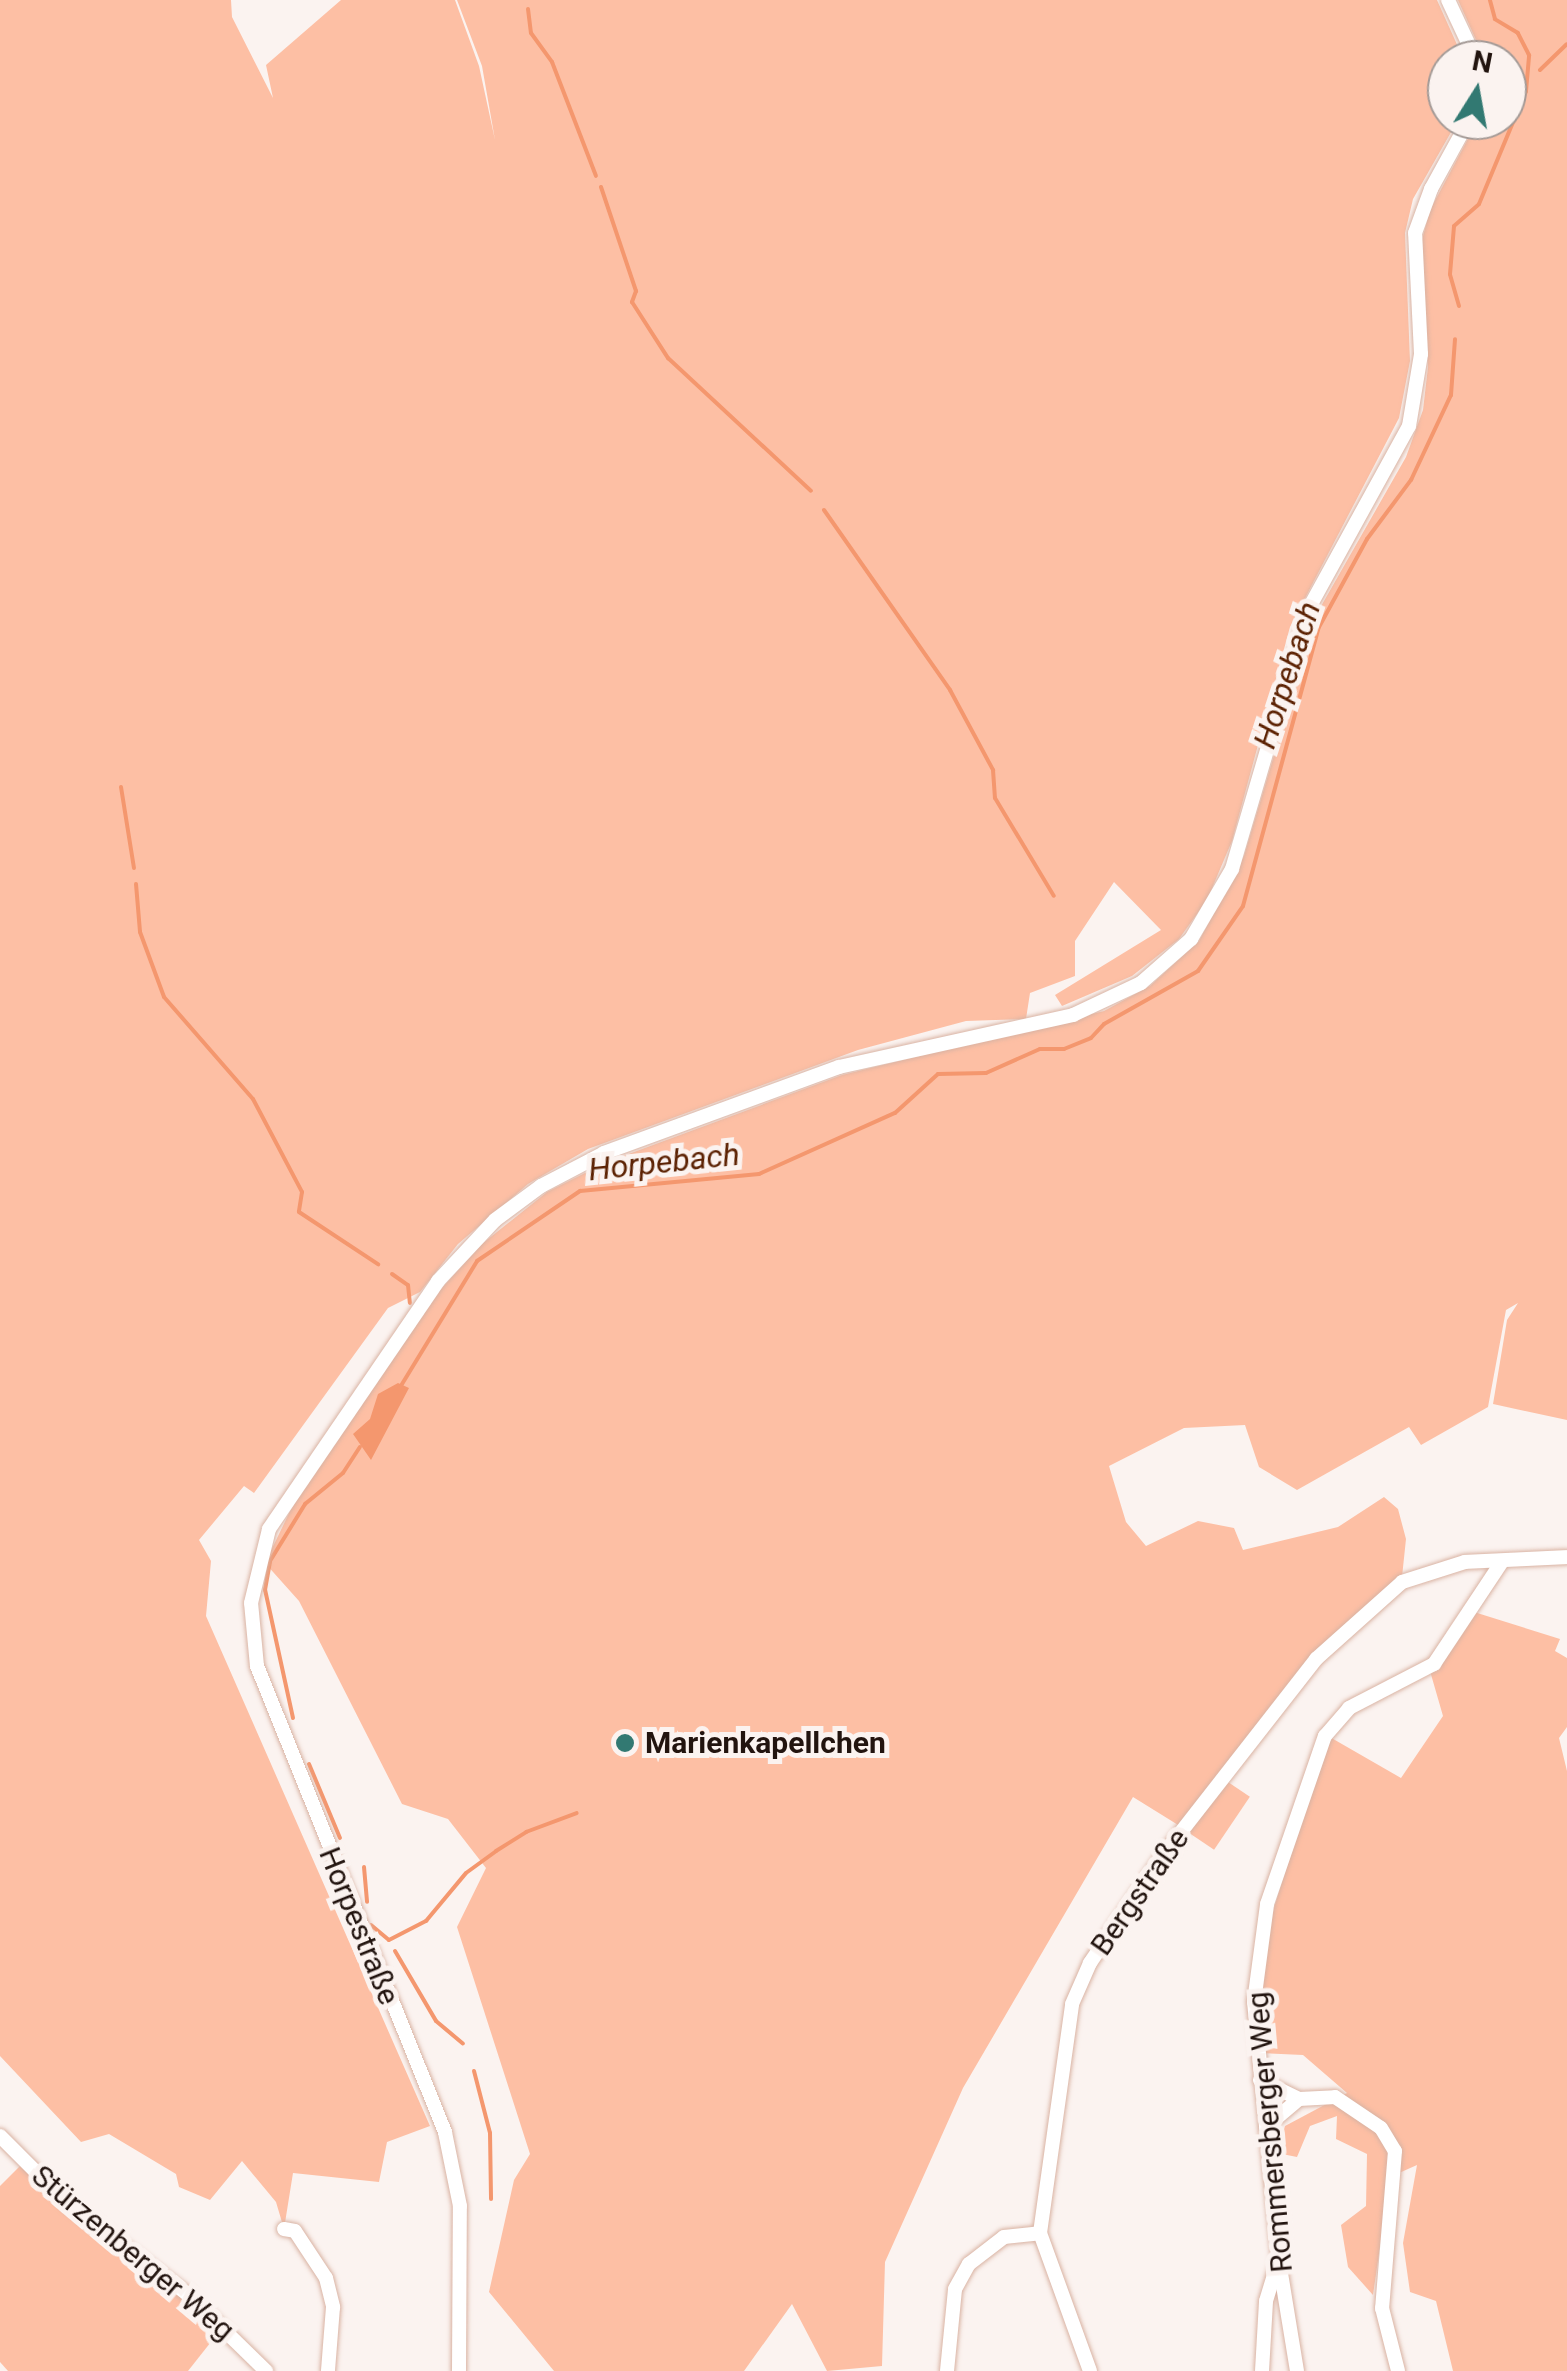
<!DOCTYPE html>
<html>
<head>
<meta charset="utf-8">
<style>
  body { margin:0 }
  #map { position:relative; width:1567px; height:2371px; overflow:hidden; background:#fbf3f0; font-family:Roboto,sans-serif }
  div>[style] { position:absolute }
  .green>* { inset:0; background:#fdbfa4; transform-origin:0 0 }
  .water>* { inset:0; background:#f4976e }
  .stream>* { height:4px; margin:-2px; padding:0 2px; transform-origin:2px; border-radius:2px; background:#f4976e }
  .roads { filter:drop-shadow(0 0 2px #d9b3a3) drop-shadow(0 0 2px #d9b3a3) }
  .minor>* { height:14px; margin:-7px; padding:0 7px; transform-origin:7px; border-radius:7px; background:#fff }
  .dots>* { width:28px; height:28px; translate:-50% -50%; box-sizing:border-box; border:5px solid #fbf3f0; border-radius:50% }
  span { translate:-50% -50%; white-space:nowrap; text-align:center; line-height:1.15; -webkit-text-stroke:10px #fbf3f0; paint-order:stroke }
  .poi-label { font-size:30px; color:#22140f; font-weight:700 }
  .left { translate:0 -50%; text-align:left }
  .street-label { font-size:30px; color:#22140f }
  .water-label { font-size:32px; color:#5c2203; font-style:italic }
  .north { position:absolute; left:1427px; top:40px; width:100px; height:100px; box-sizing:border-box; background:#fbf3f0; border:2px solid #a49a96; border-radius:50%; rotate:11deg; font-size:28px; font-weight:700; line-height:40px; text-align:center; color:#22140f }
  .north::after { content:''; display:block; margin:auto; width:35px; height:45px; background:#327972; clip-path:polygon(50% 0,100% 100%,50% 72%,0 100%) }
</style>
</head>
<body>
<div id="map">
  <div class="green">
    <i style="clip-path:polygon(0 0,231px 0,232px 17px,273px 98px,266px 65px,341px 0,455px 0,479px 66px,495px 140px,482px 66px,457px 0,1437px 0,1464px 60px,1447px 60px,1447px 120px,1458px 120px,1413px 199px,1405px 233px,1410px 361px,1399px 418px,1290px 627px,1232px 841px,1207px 900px,1179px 939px,1132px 976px,1062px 1006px,1055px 995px,1161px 930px,1114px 882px,1075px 941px,1075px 976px,1030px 993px,1026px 1019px,966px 1021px,858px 1050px,588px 1149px,528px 1184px,458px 1244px,420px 1292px,388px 1308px,254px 1493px,244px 1486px,199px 1540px,211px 1561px,206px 1616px,430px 2126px,387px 2142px,379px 2182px,293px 2173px,284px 2229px,276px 2202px,242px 2161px,210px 2200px,179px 2187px,176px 2174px,109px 2134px,81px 2142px,0 2056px)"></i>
    <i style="clip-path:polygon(1458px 0,1567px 0,1567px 1420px,1493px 1404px,1507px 1320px,1518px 1303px,1506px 1310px,1488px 1407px,1421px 1445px,1409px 1427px,1297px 1490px,1259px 1467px,1245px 1425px,1184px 1428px,1109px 1466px,1126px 1522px,1146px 1546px,1198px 1521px,1234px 1528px,1243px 1550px,1338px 1527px,1384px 1497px,1398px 1509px,1406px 1539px,1402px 1577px,1315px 1657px,1183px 1828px,1133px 1797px,963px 2088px,885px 2262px,882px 2366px,827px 2371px,792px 2304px,744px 2371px,554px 2371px,489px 2292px,514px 2180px,530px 2154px,457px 1927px,486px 1868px,448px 1819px,402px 1804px,299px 1601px,265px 1563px,294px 1503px,432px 1299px,482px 1244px,547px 1192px,607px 1162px,842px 1075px,1104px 1011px,1150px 986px,1199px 941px,1244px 856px,1316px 615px,1406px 457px,1423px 410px,1428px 367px,1422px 240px,1430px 210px,1478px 120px,1507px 120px,1507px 60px,1485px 60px)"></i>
    <i style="clip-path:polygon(1474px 1612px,1560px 1639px,1555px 1651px,1567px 1658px,1567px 1727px,1559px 1738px,1567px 1771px,1567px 2371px,1453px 2371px,1436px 2301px,1410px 2292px,1403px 2243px,1417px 2165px,1390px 2177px,1373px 2295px,1348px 2267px,1341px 2225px,1366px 2206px,1367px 2154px,1336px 2139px,1337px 2116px,1310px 2126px,1297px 2157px,1277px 2153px,1285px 2126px,1347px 2093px,1303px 2055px,1259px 2053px,1256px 2001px,1274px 1908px,1328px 1736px,1401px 1778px,1443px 1716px,1430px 1671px)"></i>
    <i style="left:1225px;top:1780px;width:30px;height:64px;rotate:34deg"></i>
    <i style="clip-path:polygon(22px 2164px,222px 2328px,188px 2371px,8px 2371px,0 2362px,0 2186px)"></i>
  </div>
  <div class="water">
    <i style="clip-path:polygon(398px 1383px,409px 1388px,371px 1460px,353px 1434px,370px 1419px,378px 1394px)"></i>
  </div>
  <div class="stream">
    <i style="left:528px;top:9px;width:24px;rotate:83deg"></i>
    <i style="left:531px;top:33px;width:36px;rotate:54deg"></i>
    <i style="left:552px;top:62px;width:122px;rotate:68.9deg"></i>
    <i style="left:1540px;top:70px;width:37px;rotate:-44deg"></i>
    <i style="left:601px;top:187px;width:110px;rotate:71.4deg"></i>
    <i style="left:636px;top:291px;width:12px;rotate:110deg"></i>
    <i style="left:632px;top:302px;width:67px;rotate:57.3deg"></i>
    <i style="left:668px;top:358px;width:195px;rotate:42.9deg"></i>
    <i style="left:1459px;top:306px;width:33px;rotate:-106deg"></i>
    <i style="left:1450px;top:274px;width:48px;rotate:-85.2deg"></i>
    <i style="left:1454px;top:226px;width:33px;rotate:-41deg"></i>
    <i style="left:1479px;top:204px;width:122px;rotate:-67.4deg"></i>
    <i style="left:1526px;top:91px;width:36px;rotate:-85deg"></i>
    <i style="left:1529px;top:55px;width:25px;rotate:-117deg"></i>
    <i style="left:1518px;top:33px;width:27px;rotate:-149deg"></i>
    <i style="left:1495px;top:19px;width:20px;rotate:-105deg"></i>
    <i style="left:824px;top:510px;width:220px;rotate:55deg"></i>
    <i style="left:950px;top:690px;width:91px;rotate:61.7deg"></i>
    <i style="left:993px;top:770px;width:28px;rotate:86deg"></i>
    <i style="left:995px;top:798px;width:114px;rotate:59deg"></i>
    <i style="left:121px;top:787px;width:82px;rotate:80.9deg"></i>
    <i style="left:136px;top:884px;width:48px;rotate:85.2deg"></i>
    <i style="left:140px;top:932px;width:69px;rotate:69.7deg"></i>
    <i style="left:164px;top:997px;width:135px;rotate:48.9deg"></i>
    <i style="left:253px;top:1099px;width:105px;rotate:62.2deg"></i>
    <i style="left:302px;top:1192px;width:20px;rotate:99deg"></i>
    <i style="left:299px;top:1212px;width:95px;rotate:33.4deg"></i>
    <i style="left:392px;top:1274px;width:19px;rotate:35deg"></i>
    <i style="left:408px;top:1285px;width:18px;rotate:84deg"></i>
    <i style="left:399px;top:1389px;width:150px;rotate:-58.6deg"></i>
    <i style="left:477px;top:1261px;width:125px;rotate:-34.2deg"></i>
    <i style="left:580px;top:1191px;width:180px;rotate:-5.4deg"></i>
    <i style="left:759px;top:1174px;width:149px;rotate:-24.2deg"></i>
    <i style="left:895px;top:1113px;width:58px;rotate:-42.2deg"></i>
    <i style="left:938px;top:1074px;width:48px;rotate:-1.2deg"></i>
    <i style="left:986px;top:1073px;width:59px;rotate:-24deg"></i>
    <i style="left:1040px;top:1049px;width:24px"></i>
    <i style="left:1064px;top:1049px;width:29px;rotate:-22deg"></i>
    <i style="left:1091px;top:1038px;width:19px;rotate:-47deg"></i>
    <i style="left:1104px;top:1024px;width:108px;rotate:-29.4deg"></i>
    <i style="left:1198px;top:971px;width:79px;rotate:-55.3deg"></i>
    <i style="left:1243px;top:906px;width:289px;rotate:-74.8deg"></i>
    <i style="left:1319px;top:627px;width:100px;rotate:-61.4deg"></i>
    <i style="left:1367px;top:539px;width:74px;rotate:-53.3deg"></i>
    <i style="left:1411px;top:480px;width:94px;rotate:-64.8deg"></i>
    <i style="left:1451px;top:395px;width:56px;rotate:-85.9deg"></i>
    <i style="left:293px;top:1718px;width:131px;rotate:-102.3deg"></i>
    <i style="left:265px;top:1590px;width:29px;rotate:-80deg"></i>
    <i style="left:270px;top:1561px;width:67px;rotate:-58.4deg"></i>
    <i style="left:305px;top:1504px;width:49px;rotate:-39.2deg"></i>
    <i style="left:343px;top:1473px;width:31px;rotate:-57deg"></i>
    <i style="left:309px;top:1764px;width:80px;rotate:67.3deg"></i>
    <i style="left:364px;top:1867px;width:35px;rotate:85deg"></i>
    <i style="left:371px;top:1925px;width:23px;rotate:40deg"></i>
    <i style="left:389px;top:1940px;width:42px;rotate:-27.2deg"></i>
    <i style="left:426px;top:1921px;width:62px;rotate:-50.2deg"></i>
    <i style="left:466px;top:1873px;width:37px;rotate:-36deg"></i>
    <i style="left:496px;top:1851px;width:36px;rotate:-32deg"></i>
    <i style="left:526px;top:1832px;width:54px;rotate:-20.4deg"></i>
    <i style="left:395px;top:1951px;width:81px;rotate:59.6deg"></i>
    <i style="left:436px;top:2021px;width:35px;rotate:40deg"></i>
    <i style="left:474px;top:2071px;width:64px;rotate:75.5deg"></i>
    <i style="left:490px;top:2133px;width:66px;rotate:89.1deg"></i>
  </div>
  <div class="roads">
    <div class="minor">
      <i style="left:1448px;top:0;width:66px;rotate:65deg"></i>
      <i style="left:1260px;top:2080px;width:43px;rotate:26deg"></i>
      <i style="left:1299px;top:2099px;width:36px;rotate:-3deg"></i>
      <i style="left:1335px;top:2097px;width:55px;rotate:34deg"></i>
      <i style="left:1381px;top:2128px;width:27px;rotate:59deg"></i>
      <i style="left:1395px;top:2151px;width:158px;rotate:94.7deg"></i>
      <i style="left:1382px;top:2308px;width:65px;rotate:75.7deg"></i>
      <i style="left:1266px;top:2127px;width:43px;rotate:-40.3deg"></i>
      <i style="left:0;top:2136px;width:99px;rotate:45deg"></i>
      <i style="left:70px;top:2206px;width:145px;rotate:36.9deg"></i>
      <i style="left:186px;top:2293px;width:112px;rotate:44.3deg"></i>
      <i style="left:284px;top:2229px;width:11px;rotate:10deg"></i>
      <i style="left:295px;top:2231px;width:56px;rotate:56.6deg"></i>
      <i style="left:326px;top:2278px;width:30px;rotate:76deg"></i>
      <i style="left:333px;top:2307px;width:64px;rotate:94.5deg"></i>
      <i style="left:459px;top:2371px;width:165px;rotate:-89.7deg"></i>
      <i style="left:460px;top:2206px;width:76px;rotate:-101.5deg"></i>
      <i style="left:445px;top:2132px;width:502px;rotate:-111.97deg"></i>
      <i style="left:257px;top:1666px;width:63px;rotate:-95.4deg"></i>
      <i style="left:251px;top:1603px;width:76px;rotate:-76.3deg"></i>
      <i style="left:269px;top:1529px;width:300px;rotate:-55.7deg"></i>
      <i style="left:438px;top:1281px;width:83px;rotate:-46.9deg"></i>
      <i style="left:495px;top:1220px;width:57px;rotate:-36.5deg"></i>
      <i style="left:541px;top:1186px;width:71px;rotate:-27.6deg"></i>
      <i style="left:604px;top:1153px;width:250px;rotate:-20.1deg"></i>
      <i style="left:839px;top:1067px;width:240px;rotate:-12.5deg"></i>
      <i style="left:1073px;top:1015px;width:75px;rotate:-25.2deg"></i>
      <i style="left:1141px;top:983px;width:67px;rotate:-41.3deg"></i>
      <i style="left:1191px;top:939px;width:81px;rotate:-59.6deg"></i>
      <i style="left:1232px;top:869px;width:272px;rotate:-73.6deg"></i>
      <i style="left:1309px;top:608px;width:208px;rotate:-61.2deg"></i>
      <i style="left:1409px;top:426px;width:73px;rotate:-80.5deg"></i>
      <i style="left:1421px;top:354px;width:121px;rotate:-92.8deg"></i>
      <i style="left:1415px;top:233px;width:47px;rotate:-70deg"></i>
      <i style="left:1431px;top:189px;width:79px;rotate:-61.2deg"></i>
      <i style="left:947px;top:2371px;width:82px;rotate:-84.4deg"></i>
      <i style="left:955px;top:2289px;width:29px;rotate:-61deg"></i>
      <i style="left:969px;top:2264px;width:44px;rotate:-37.6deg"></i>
      <i style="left:1004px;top:2237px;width:36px;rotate:-6deg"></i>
      <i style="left:1090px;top:2371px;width:147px;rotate:-109.9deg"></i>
      <i style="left:1040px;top:2233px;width:231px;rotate:-82deg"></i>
      <i style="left:1072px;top:2004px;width:45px;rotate:-66.3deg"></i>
      <i style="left:1090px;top:1963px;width:130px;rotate:-55.9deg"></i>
      <i style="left:1163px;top:1855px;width:249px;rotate:-52deg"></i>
      <i style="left:1316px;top:1659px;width:115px;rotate:-41.8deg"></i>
      <i style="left:1402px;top:1582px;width:66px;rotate:-17.6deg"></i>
      <i style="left:1465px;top:1562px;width:102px;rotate:-2.8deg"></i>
      <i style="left:1262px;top:2371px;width:70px;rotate:-86.7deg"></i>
      <i style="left:1266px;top:2301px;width:34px;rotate:-73deg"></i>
      <i style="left:1297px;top:2371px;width:111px;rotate:-99.3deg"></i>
      <i style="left:1279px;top:2261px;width:260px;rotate:-95.5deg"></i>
      <i style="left:1254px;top:2002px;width:99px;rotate:-82.4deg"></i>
      <i style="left:1267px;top:1904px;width:178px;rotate:-71deg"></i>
      <i style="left:1325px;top:1736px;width:37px;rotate:-49deg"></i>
      <i style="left:1349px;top:1708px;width:96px;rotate:-27.4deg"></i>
      <i style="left:1434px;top:1664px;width:121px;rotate:-56.4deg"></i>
    </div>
  </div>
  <div class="dots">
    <i style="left:625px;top:1743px;background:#327972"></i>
  </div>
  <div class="poi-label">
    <span class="left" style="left:645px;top:1743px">Marienkapellchen</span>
  </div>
  <div class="street-label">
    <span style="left:1140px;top:1892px;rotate:-55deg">Bergstraße</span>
    <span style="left:359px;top:1926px;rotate:68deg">Horpestraße</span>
    <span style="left:1270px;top:2132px;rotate:-95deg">Rommersberger Weg</span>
    <span style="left:133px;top:2253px;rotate:40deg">Stürzenberger Weg</span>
  </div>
  <div class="water-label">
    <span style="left:1287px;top:675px;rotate:-72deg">Horpebach</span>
    <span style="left:664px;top:1162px;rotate:-6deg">Horpebach</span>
  </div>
  <div class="north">N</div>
</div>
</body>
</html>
